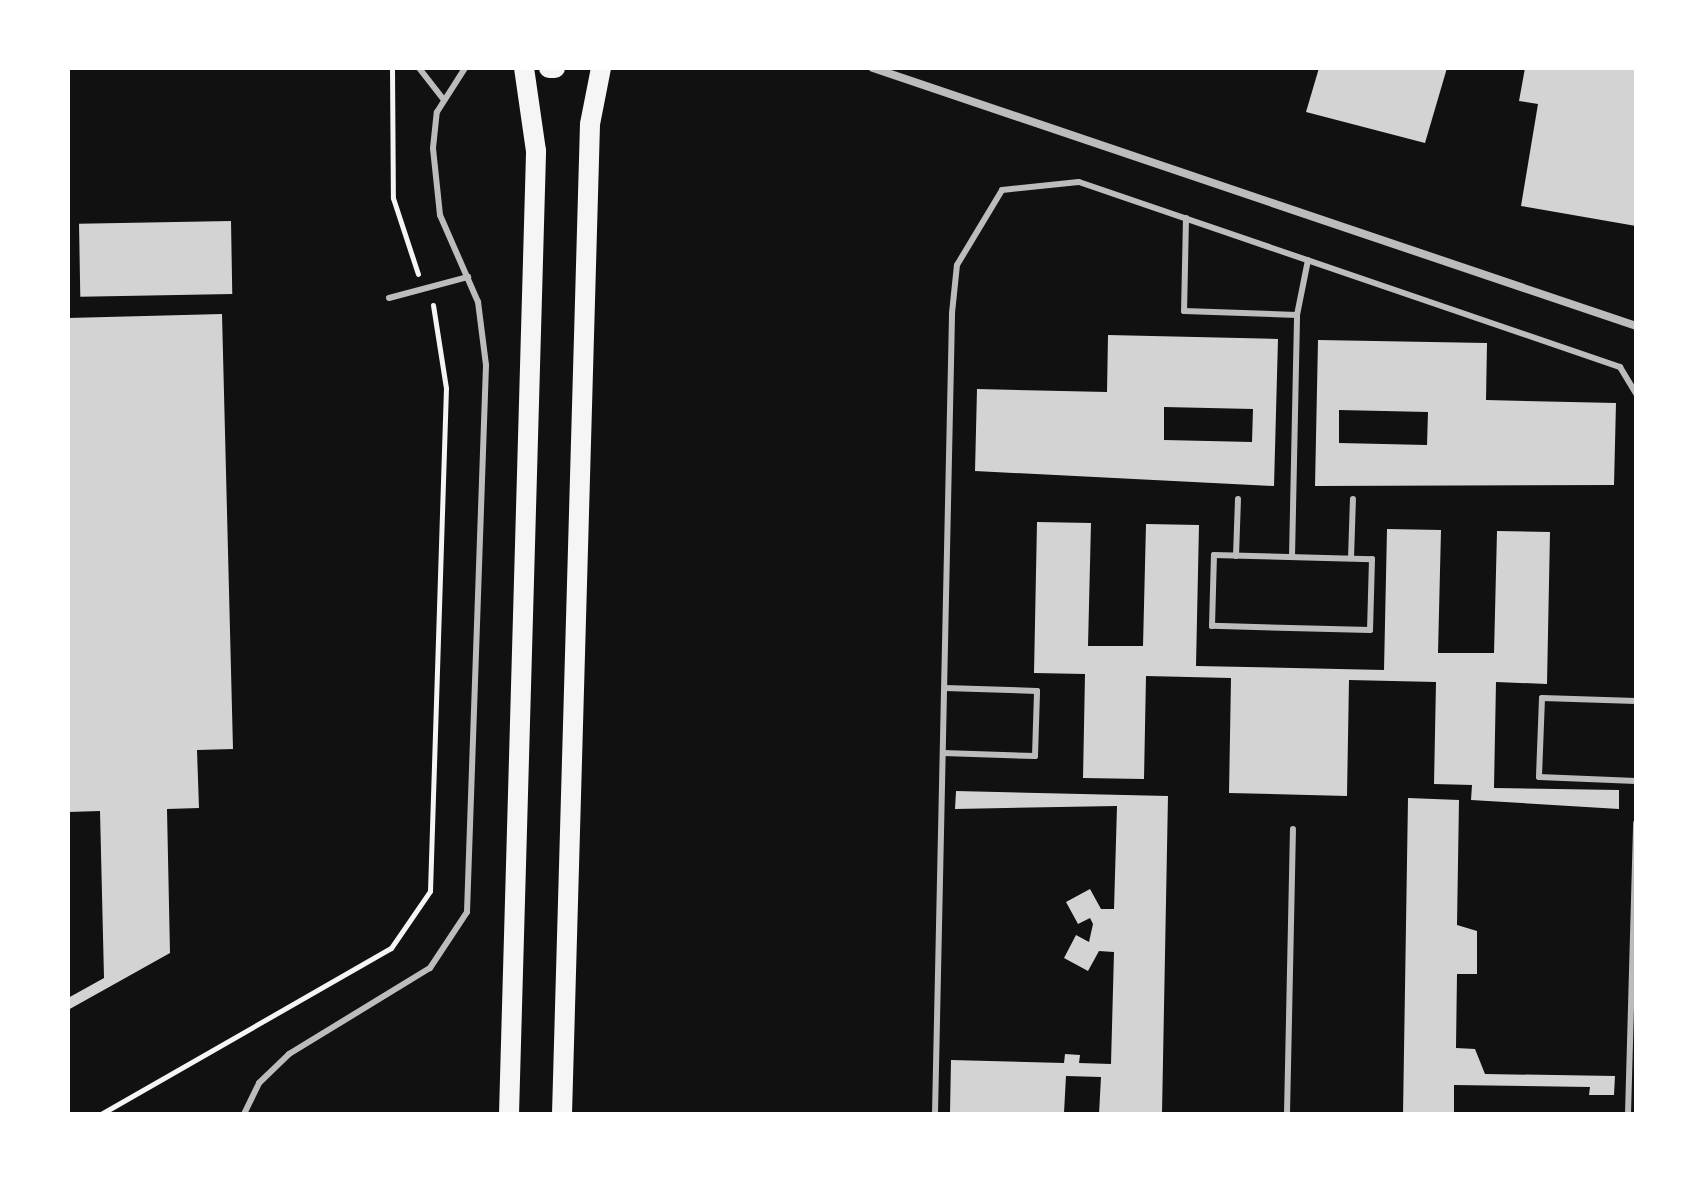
<!DOCTYPE html>
<html>
<head>
<meta charset="utf-8">
<style>
  body { margin:0 }
  #map { position:relative; width:1704px; height:1182px; overflow:hidden; background:#111; font-family:Arial,sans-serif }
  div>[style] { position:absolute }
  .building>* { inset:0; background:#d3d3d3; transform-origin:0 0 }
  .path>* { height:5px; margin:-2.5px; padding:0 2.5px; transform-origin:2.5px; border-radius:2.5px; background:#f5f5f5 }
  .service>* { height:6px; margin:-3px; padding:0 3px; transform-origin:3px; border-radius:3px; background:#bcbcbc }
  .minor>* { height:8px; margin:-4px; padding:0 4px; transform-origin:4px; border-radius:4px; background:#bcbcbc }
  .primary>* { height:20px; margin:-10px; padding:0 10px; transform-origin:10px; border-radius:10px; background:#f5f5f5 }
  span { translate:-50% -50%; white-space:nowrap; text-align:center; line-height:1.15; -webkit-text-stroke:7px #fff; paint-order:stroke }
  .frame { position:absolute; inset:0; border:70px solid #fff; pointer-events:none }
</style>
</head>
<body>
<div id="map">
  <div class="building">
    <i style="clip-path:polygon(1319px 68px,1447px 68px,1425px 143px,1306px 112px)"></i>
    <i style="clip-path:polygon(1525px 68px,1636px 68px,1636px 226px,1521px 206px,1538px 104px,1519px 101px)"></i>
    <i style="left:231px;top:221px;width:73px;height:152px;rotate:89deg"></i>
    <i style="clip-path:polygon(222px 314px,233px 749px,197px 750px,199px 808px,167px 809px,170px 953px,68px 1010px,68px 998px,104px 978px,100px 811px,68px 812px,68px 318px)"></i>
    <i style="clip-path:polygon(evenodd,1108px 335px,1278px 339px,1274px 486px,975px 471px,977px 389px,1107px 392px,1108px 335px,1164px 407px,1253px 409px,1252px 442px,1164px 440px,1164px 407px)"></i>
    <i style="clip-path:polygon(evenodd,1318px 340px,1487px 343px,1486px 400px,1616px 403px,1614px 485px,1315px 486px,1318px 340px,1339px 410px,1428px 412px,1427px 445px,1339px 443px,1339px 410px)"></i>
    <i style="clip-path:polygon(1037px 522px,1091px 523px,1088px 646px,1143px 646px,1146px 524px,1199px 525px,1196px 666px,1384px 670px,1387px 529px,1441px 530px,1438px 653px,1494px 653px,1497px 531px,1550px 532px,1547px 684px,1496px 682px,1494px 788px,1619px 790px,1619px 809px,1471px 800px,1472px 785px,1434px 784px,1436px 682px,1349px 680px,1347px 796px,1229px 793px,1231px 678px,1146px 676px,1144px 779px,1083px 778px,1085px 674px,1034px 673px)"></i>
    <i style="clip-path:polygon(956px 791px,1168px 796px,1162px 1114px,1099px 1114px,1101px 1077px,1066px 1076px,1064px 1113px,950px 1112px,951px 1060px,1064px 1063px,1065px 1054px,1080px 1055px,1079px 1063px,1111px 1064px,1114px 952px,1099px 951px,1088px 971px,1064px 958px,1076px 935px,1089px 942px,1093px 924px,1090px 918px,1078px 924px,1066px 902px,1090px 889px,1101px 909px,1114px 909px,1117px 806px,955px 809px)"></i>
    <i style="clip-path:polygon(1408px 798px,1459px 800px,1457px 925px,1477px 931px,1477px 974px,1457px 974px,1456px 1048px,1475px 1049px,1485px 1074px,1615px 1076px,1614px 1095px,1589px 1095px,1590px 1087px,1454px 1085px,1454px 1114px,1403px 1114px)"></i>
  </div>
  <div class="path">
    <i style="left:392px;top:68px;width:130px;rotate:89.6deg"></i>
    <i style="left:393px;top:198px;width:80px;rotate:71.8deg"></i>
    <i style="left:101px;top:1114px;width:334px;rotate:-29.8deg"></i>
    <i style="left:391px;top:948px;width:69px;rotate:-55.6deg"></i>
    <i style="left:430px;top:891px;width:503px;rotate:-88.18deg"></i>
    <i style="left:446px;top:388px;width:84px;rotate:-98.9deg"></i>
  </div>
  <div class="service">
    <i style="left:419px;top:68px;width:39px;rotate:52deg"></i>
    <i style="left:1186px;top:218px;width:93px;rotate:91.2deg"></i>
    <i style="left:1184px;top:311px;width:113px;rotate:2deg"></i>
    <i style="left:389px;top:298px;width:82px;rotate:-14.9deg"></i>
    <i style="left:1214px;top:555px;width:158px;rotate:1.5deg"></i>
    <i style="left:1372px;top:559px;width:71px;rotate:91.6deg"></i>
    <i style="left:1370px;top:630px;width:158px;rotate:-178.5deg"></i>
    <i style="left:1212px;top:626px;width:71px;rotate:-88.4deg"></i>
    <i style="left:1236px;top:556px;width:57px;rotate:-88deg"></i>
    <i style="left:1292px;top:557px;width:242px;rotate:-88.8deg"></i>
    <i style="left:1297px;top:315px;width:56px;rotate:-78.7deg"></i>
    <i style="left:1351px;top:558px;width:59px;rotate:-88.1deg"></i>
    <i style="left:1636px;top:701px;width:94px;rotate:-178.2deg"></i>
    <i style="left:1542px;top:698px;width:79px;rotate:92.2deg"></i>
    <i style="left:1539px;top:777px;width:97px;rotate:2.4deg"></i>
    <i style="left:943px;top:753px;width:92px;rotate:1.9deg"></i>
    <i style="left:1035px;top:756px;width:65px;rotate:-88.2deg"></i>
    <i style="left:1037px;top:691px;width:92px;rotate:-178.1deg"></i>
    <i style="left:244px;top:1114px;width:34px;rotate:-64deg"></i>
    <i style="left:259px;top:1083px;width:42px;rotate:-44deg"></i>
    <i style="left:289px;top:1054px;width:165px;rotate:-31.4deg"></i>
    <i style="left:430px;top:968px;width:67px;rotate:-56.5deg"></i>
    <i style="left:467px;top:912px;width:547px;rotate:-88.01deg"></i>
    <i style="left:486px;top:365px;width:64px;rotate:-97.2deg"></i>
    <i style="left:478px;top:302px;width:95px;rotate:-113.6deg"></i>
    <i style="left:440px;top:215px;width:67px;rotate:-96deg"></i>
    <i style="left:433px;top:148px;width:36px;rotate:-84deg"></i>
    <i style="left:437px;top:112px;width:52px;rotate:-57.5deg"></i>
    <i style="left:935px;top:1114px;width:801px;rotate:-88.78deg"></i>
    <i style="left:952px;top:313px;width:48px;rotate:-84.1deg"></i>
    <i style="left:957px;top:265px;width:87px;rotate:-59deg"></i>
    <i style="left:1002px;top:190px;width:77px;rotate:-5.9deg"></i>
    <i style="left:1079px;top:182px;width:572px;rotate:18.88deg"></i>
    <i style="left:1620px;top:367px;width:31px;rotate:59deg"></i>
    <i style="left:1287px;top:1114px;width:285px;rotate:-88.8deg"></i>
    <i style="left:1628px;top:1114px;width:291px;rotate:-88.4deg"></i>
  </div>
  <div class="minor">
    <i style="left:873px;top:68px;width:805px;rotate:18.68deg"></i>
  </div>
  <div class="primary">
    <i style="left:549px;top:68px;width:6px"></i>
    <i style="left:509px;top:1114px;width:963px;rotate:-88.39deg"></i>
    <i style="left:536px;top:151px;width:84px;rotate:-98.2deg"></i>
    <i style="left:562px;top:1114px;width:990px;rotate:-88.38deg"></i>
    <i style="left:590px;top:124px;width:57px;rotate:-78.9deg"></i>
  </div>
  <div class="frame"></div>
</div>
</body>
</html>
